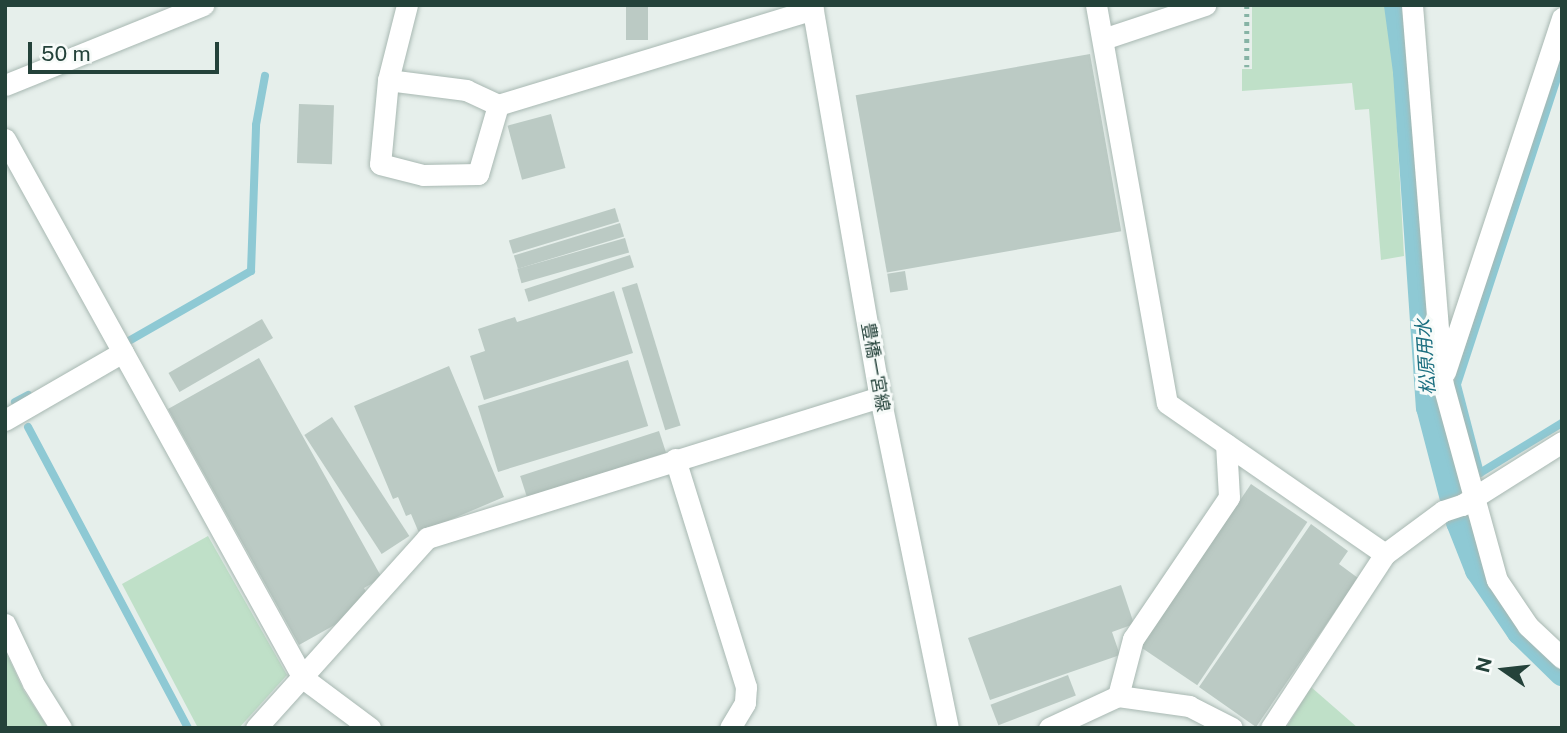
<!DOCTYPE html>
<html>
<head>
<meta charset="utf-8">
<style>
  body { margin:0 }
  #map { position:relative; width:1567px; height:733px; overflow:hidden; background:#e6efeb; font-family:"Public Sans","Noto Sans JP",sans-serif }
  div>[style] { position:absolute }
  .green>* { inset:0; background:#bfe0c8 }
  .stream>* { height:8px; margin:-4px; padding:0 4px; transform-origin:4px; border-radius:4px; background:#8ec9d4 }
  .canal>* { height:26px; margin:-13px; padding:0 13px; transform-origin:13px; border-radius:13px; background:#8ec9d4 }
  .building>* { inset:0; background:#bbcac4; transform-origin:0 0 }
  .path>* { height:4.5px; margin-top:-2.25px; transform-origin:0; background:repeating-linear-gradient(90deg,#86b3a5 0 3.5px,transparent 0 8.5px) }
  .roads { filter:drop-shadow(0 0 2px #a8b8b2) drop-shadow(0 0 2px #a8b8b2) }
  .street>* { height:21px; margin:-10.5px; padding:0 10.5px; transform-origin:10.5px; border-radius:10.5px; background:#fff }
  .secondary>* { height:21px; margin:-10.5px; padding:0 10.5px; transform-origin:10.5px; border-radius:10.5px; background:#fff }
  span { translate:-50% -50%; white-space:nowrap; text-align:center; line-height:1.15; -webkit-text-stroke:6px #f7fbf9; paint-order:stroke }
  .street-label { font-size:18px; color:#24423a }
  .water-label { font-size:19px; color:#1c6f80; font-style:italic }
  .frame { position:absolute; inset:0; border:7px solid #24423a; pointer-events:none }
  .north { position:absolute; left:1469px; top:635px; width:70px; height:70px; -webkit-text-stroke:5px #f7fbf9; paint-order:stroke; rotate:284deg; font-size:19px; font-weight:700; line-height:28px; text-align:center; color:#24423a }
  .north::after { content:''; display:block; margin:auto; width:24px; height:32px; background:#24423a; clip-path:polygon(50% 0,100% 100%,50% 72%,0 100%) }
  .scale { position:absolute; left:28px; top:42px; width:191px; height:32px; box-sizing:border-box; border:4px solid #24423a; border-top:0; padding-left:9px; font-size:21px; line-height:24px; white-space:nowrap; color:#24423a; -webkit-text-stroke:5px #f7fbf9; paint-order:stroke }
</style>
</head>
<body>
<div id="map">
  <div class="green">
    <i style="clip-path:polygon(1252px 5px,1385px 5px,1394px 73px,1404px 256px,1381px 260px,1369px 109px,1355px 110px,1352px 83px,1242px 91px,1242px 69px,1252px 69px)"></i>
    <i style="clip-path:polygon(208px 536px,287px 675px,239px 728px,198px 728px,122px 584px)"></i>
    <i style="clip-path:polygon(5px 650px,24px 691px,48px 728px,5px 728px)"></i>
    <i style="clip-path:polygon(1311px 687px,1358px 728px,1286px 728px)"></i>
  </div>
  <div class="stream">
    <i style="left:1562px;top:63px;width:339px;rotate:108.1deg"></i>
    <i style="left:1457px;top:385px;width:91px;rotate:75.4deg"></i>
    <i style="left:1480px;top:473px;width:96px;rotate:-31.4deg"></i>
    <i style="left:120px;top:346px;width:151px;rotate:-29.8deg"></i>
    <i style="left:251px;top:271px;width:146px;rotate:-88deg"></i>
    <i style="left:256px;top:125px;width:50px;rotate:-79.6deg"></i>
    <i style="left:15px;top:402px;width:15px;rotate:-28deg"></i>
    <i style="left:28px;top:427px;width:341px;rotate:62deg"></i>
  </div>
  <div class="canal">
    <i style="left:1397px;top:5px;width:68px;rotate:82.3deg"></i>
    <i style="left:1406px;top:72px;width:336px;rotate:86.1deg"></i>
    <i style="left:1429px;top:407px;width:119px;rotate:75.4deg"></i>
    <i style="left:1459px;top:522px;width:52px;rotate:68.4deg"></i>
    <i style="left:1478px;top:570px;width:75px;rotate:55.9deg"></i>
    <i style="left:1520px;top:632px;width:59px;rotate:44.3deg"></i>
  </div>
  <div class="building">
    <i style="left:626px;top:5px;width:22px;height:35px"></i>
    <i style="left:1090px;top:54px;width:180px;height:238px;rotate:80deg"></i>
    <i style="left:299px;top:104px;width:35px;height:59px;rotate:2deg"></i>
    <i style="left:551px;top:114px;width:56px;height:45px;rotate:75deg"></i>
    <i style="left:615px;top:208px;width:14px;height:111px;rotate:73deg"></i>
    <i style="left:620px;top:223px;width:14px;height:111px;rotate:73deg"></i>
    <i style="left:625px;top:238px;width:15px;height:112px;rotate:74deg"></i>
    <i style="left:630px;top:255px;width:13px;height:111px;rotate:72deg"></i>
    <i style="left:905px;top:271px;width:19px;height:18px;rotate:81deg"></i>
    <i style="left:637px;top:283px;width:149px;height:16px;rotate:73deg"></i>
    <i style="clip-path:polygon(614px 291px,633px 353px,484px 400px,470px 356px,485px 351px,478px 329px,515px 317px,517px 322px)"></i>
    <i style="left:262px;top:319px;width:22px;height:108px;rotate:60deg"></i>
    <i style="clip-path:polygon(259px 358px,382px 578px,364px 588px,368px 595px,347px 618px,299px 645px,168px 409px)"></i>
    <i style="left:628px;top:360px;width:69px;height:157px;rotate:73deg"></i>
    <i style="clip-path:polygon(449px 366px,504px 497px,419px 533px,411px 514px,406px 516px,398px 497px,393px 499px,354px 406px)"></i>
    <i style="left:332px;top:417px;width:142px;height:33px;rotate:57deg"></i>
    <i style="left:659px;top:431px;width:23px;height:146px;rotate:72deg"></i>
    <i style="left:1251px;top:484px;width:68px;height:197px;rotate:34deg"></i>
    <i style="clip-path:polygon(1311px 524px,1348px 551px,1339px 564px,1358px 578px,1256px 727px,1199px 687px)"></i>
    <i style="clip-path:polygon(1121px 585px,1134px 624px,1112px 632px,1120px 655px,990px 700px,968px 638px)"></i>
    <i style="left:1068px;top:675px;width:22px;height:83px;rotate:69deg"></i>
  </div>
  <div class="path">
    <i style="left:1247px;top:5px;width:62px;rotate:90deg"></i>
  </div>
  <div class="roads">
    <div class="street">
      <i style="left:407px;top:5px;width:77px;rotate:104.2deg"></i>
      <i style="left:388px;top:80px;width:84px;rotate:95.4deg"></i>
      <i style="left:380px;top:164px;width:44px;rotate:14.3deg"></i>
      <i style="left:423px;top:175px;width:55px;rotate:-1deg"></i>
      <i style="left:478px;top:174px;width:72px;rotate:-73.8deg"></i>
      <i style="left:1096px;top:5px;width:404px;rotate:79.9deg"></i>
      <i style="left:1167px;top:403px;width:265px;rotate:34.7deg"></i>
      <i style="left:1412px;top:5px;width:377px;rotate:85.4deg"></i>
      <i style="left:1442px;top:381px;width:206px;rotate:74.6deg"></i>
      <i style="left:1497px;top:580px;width:55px;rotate:56deg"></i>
      <i style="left:1528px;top:626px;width:47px;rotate:43.3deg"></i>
      <i style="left:1103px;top:39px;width:108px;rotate:-18.4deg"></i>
      <i style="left:388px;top:80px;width:79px;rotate:7.3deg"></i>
      <i style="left:466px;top:90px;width:35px;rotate:25deg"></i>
      <i style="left:498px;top:105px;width:329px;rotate:-16.9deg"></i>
      <i style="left:5px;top:85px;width:214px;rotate:-22deg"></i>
      <i style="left:5px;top:139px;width:616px;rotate:61.06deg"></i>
      <i style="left:303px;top:678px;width:84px;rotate:36.7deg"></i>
      <i style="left:1445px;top:372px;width:373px;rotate:-71.7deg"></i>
      <i style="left:5px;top:420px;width:136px;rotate:-30deg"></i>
      <i style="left:675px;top:459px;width:239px;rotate:72.7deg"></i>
      <i style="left:746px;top:687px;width:16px;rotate:94deg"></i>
      <i style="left:745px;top:703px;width:29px;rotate:121deg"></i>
      <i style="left:5px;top:624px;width:65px;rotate:64.6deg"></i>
      <i style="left:33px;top:683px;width:53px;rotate:58.1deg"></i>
      <i style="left:1118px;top:696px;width:59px;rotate:-75.3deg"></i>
      <i style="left:1133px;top:639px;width:171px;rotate:-55.9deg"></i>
      <i style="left:1229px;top:497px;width:53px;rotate:-93.2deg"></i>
      <i style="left:256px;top:728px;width:256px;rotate:-48deg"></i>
      <i style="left:427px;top:538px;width:474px;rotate:-17.3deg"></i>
      <i style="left:1049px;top:728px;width:76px;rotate:-24.9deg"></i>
      <i style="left:1118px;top:696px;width:72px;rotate:8deg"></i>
      <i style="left:1189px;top:706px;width:48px;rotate:27.1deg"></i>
      <i style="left:1271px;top:728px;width:208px;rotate:-56.8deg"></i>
      <i style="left:1385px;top:554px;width:72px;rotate:-36.6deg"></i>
      <i style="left:1443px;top:511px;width:20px;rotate:-18deg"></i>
      <i style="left:1462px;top:505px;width:118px;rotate:-32.2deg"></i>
    </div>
    <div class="secondary">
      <i style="left:812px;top:5px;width:398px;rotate:80.2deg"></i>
      <i style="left:880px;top:397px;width:338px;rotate:78.4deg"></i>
    </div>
  </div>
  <div class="street-label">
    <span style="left:875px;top:367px;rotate:80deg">豊橋一宮線</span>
  </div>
  <div class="water-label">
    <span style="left:1426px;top:357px;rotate:-94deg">松原用水</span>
  </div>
  <div class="frame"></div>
  <div class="north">N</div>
  <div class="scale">50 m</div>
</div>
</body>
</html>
